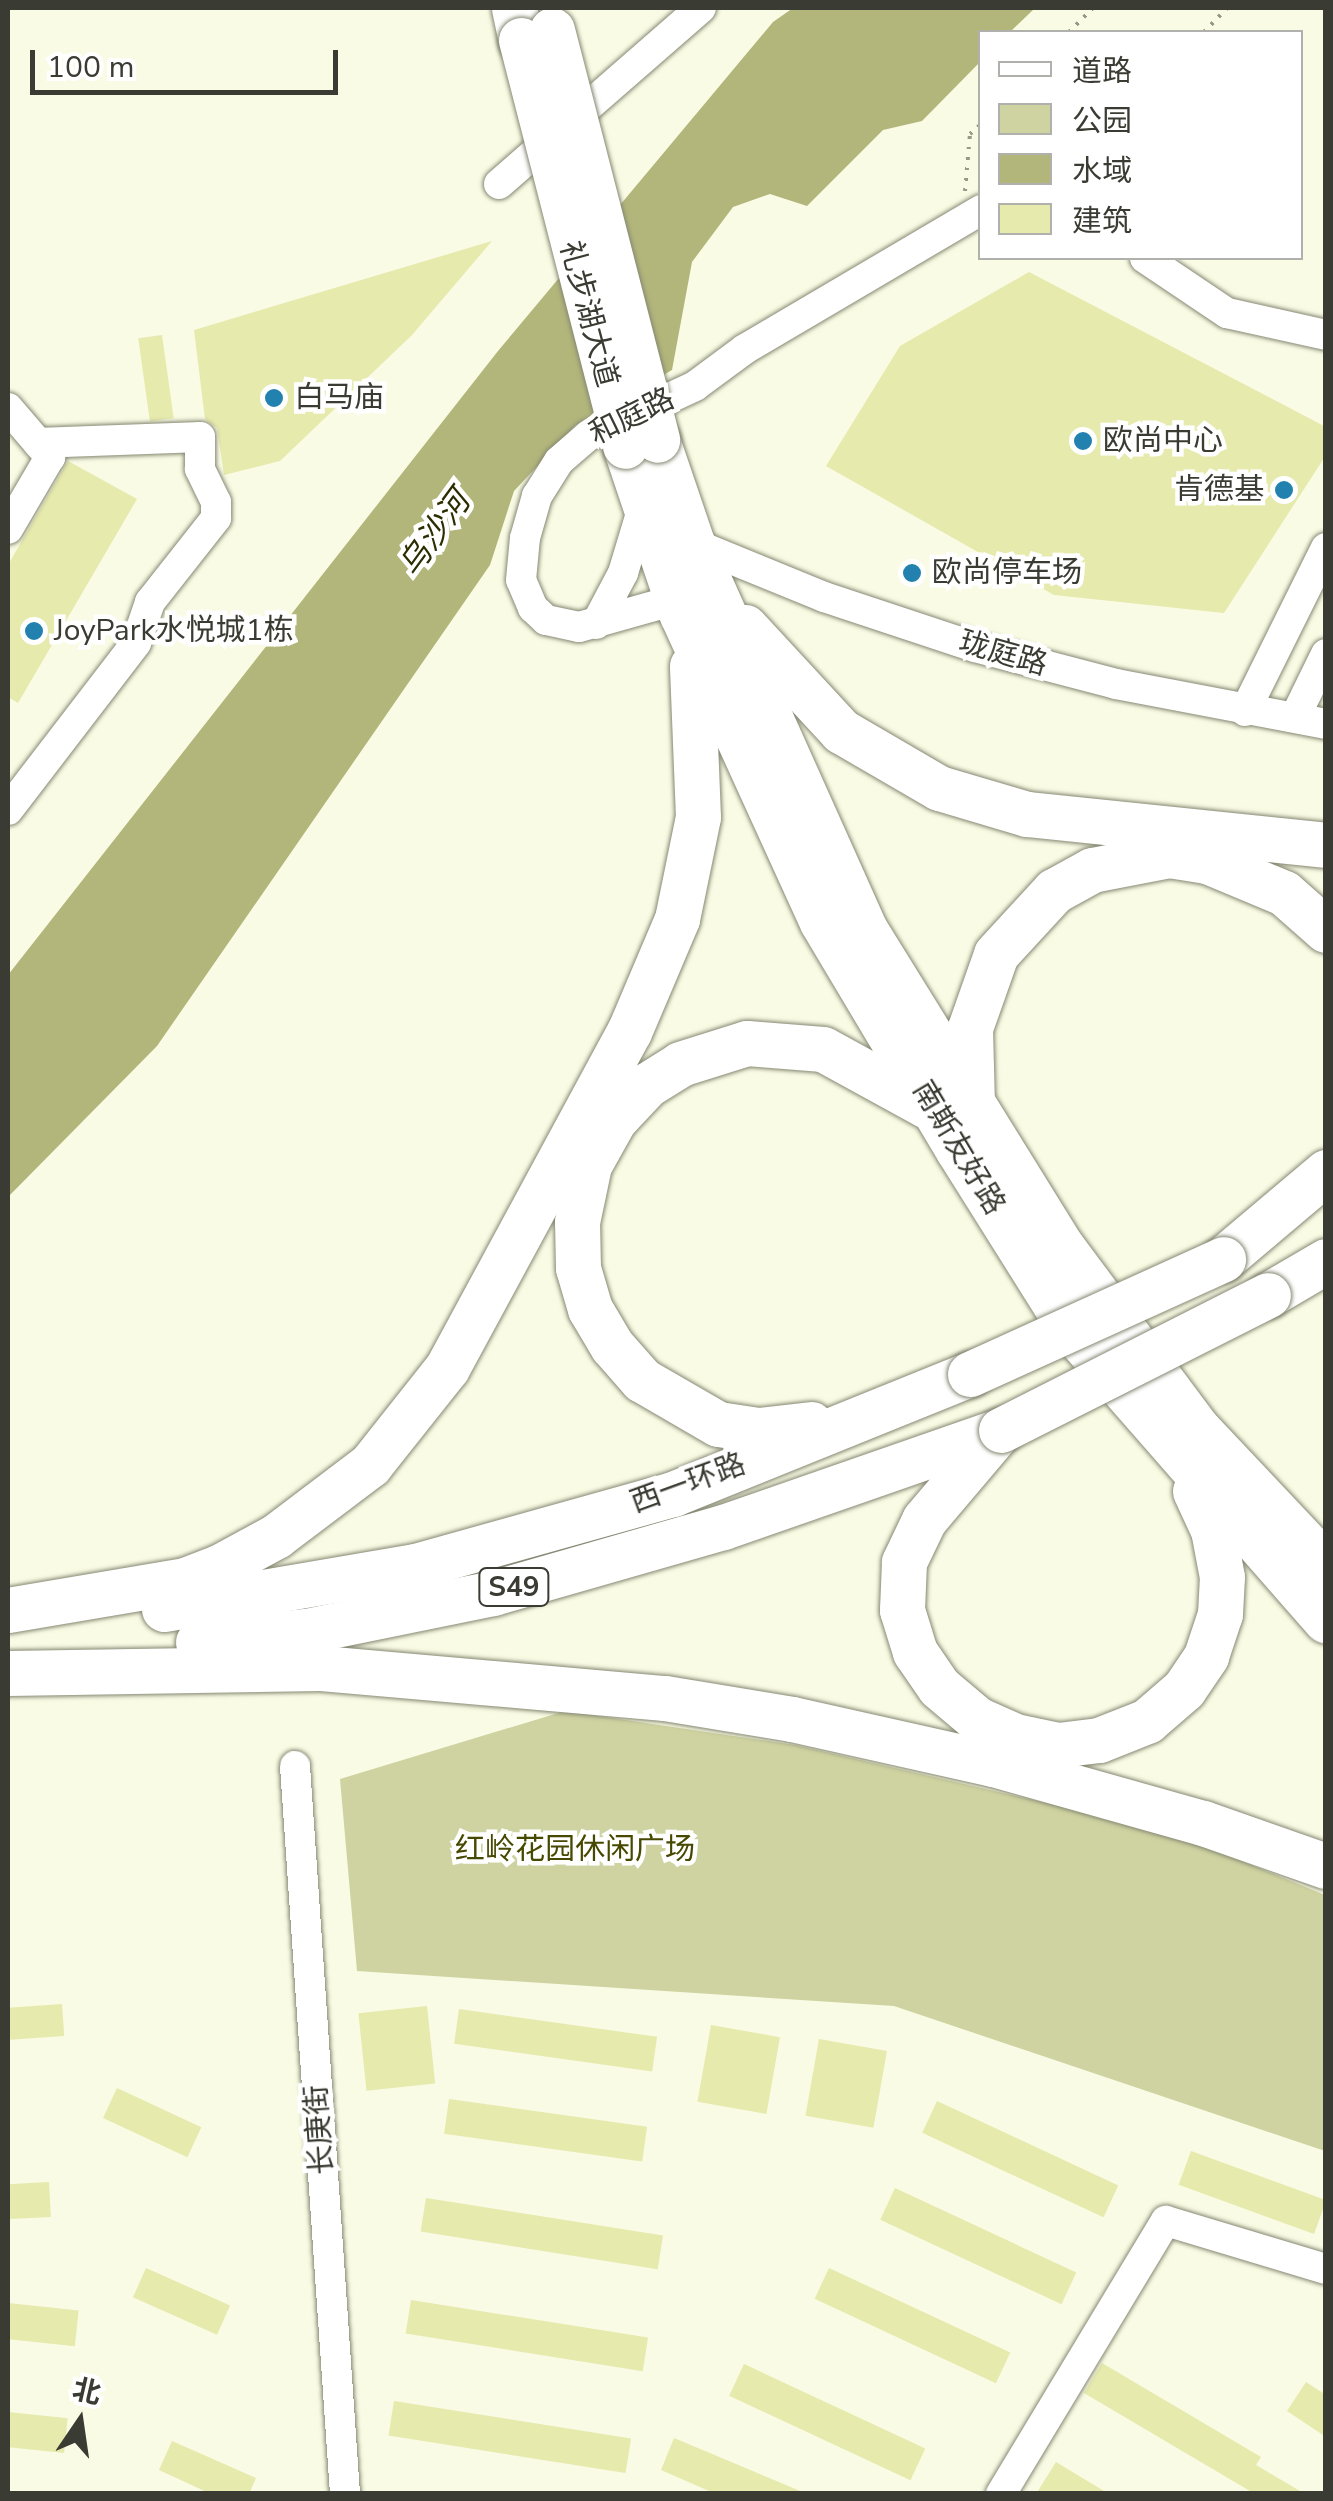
<!DOCTYPE html>
<html>
<head>
<meta charset="utf-8">
<style>
  body { margin:0 }
  #map { position:relative; width:1333px; height:2501px; overflow:hidden; background:#f9fbe4; font-family:"Nunito Sans","Noto Sans SC",sans-serif }
  div>[style] { position:absolute }
  .green>* { inset:0; background:#cfd3a1 }
  .water>* { inset:0; background:#b2b67b }
  .building>* { inset:0; background:#e6eaad; transform-origin:0 0 }
  .path>* { height:4px; margin-top:-2px; transform-origin:0; background:repeating-linear-gradient(90deg,#969888 0 2.5px,transparent 0 10.5px) }
  .roads { filter:drop-shadow(0 0 2px #868873) drop-shadow(0 0 2px #868873) }
  .minor>* { height:30px; margin:-15px; padding:0 15px; transform-origin:15px; border-radius:15px; background:#fff }
  .highway>* { height:45px; margin:-22.5px; padding:0 22.5px; transform-origin:22.5px; border-radius:22.5px; background:#fff }
  .bridges { filter:drop-shadow(0 0 2px #868873) drop-shadow(0 0 2px #868873) }
  .highway-bridge>* { height:45px; margin:-22.5px; padding:0 22.5px; transform-origin:22.5px; border-radius:22.5px; background:#fff }
  .dots>* { width:28px; height:28px; translate:-50% -50%; box-sizing:border-box; border:5px solid #fff; border-radius:50% }
  span { translate:-50% -50%; white-space:nowrap; text-align:center; line-height:1.15; -webkit-text-stroke:9px #fff; paint-order:stroke }
  .shield-label span { padding:2px 8px; background:#fff; border:2px solid; border-radius:8px; -webkit-text-stroke-width:0 }
  .shield-label { font-size:28px; color:#3a3b32; font-weight:700 }
  .street-label { font-size:30px; color:#3a3b32 }
  .poi-label { font-size:30px; color:#3a3b32 }
  .left { translate:0 -50%; text-align:left }
  .right { translate:-100% -50%; text-align:right }
  .park-label { font-size:30px; color:#474900 }
  .water-label { font-size:32px; color:#2c2d00; font-style:italic }
  .frame { position:absolute; inset:0; border:10px solid #3a3b32; pointer-events:none }
  .legend { position:absolute; left:978px; top:30px; width:325px; height:230px; box-sizing:border-box; background:#fff; border:2px solid #b0b1ad; margin:0; padding:12px 18px; list-style:none; font-size:30px; color:#3a3b32 }
  .legend li { display:flex; align-items:center; gap:20px; height:50px }
  .legend b { width:50px; border:2px solid #b0b1ad }
  .north { position:absolute; left:30px; top:2371px; width:100px; height:100px; -webkit-text-stroke:8px #fff; paint-order:stroke; rotate:13deg; font-size:28px; font-weight:700; line-height:40px; text-align:center; color:#3a3b32 }
  .north::after { content:''; display:block; margin:auto; width:35px; height:45px; background:#3a3b32; clip-path:polygon(50% 0,100% 100%,50% 72%,0 100%) }
  .scale { position:absolute; left:30px; top:50px; width:308px; height:45px; box-sizing:border-box; border:5px solid #3a3b32; border-top:0; padding-left:12px; font-size:30px; line-height:35px; white-space:nowrap; color:#3a3b32; -webkit-text-stroke:8px #fff; paint-order:stroke }
</style>
</head>
<body>
<div id="map">
  <div class="green">
    <i style="clip-path:polygon(565px 1711px,795px 1745px,1168px 1831px,1325px 1895px,1325px 2151px,894px 2006px,357px 1971px,340px 1779px)"></i>
  </div>
  <div class="water">
    <i style="clip-path:polygon(793px 8px,1035px 8px,1010px 32px,981px 32px,980px 62px,922px 121px,883px 130px,807px 206px,770px 194px,733px 207px,692px 262px,672px 370px,576px 425px,514px 491px,490px 565px,157px 1046px,8px 1197px,8px 975px,498px 351px,773px 22px)"></i>
  </div>
  <div class="building">
    <i style="clip-path:polygon(492px 241px,412px 335px,280px 461px,224px 475px,217px 428px,205px 419px,194px 330px)"></i>
    <i style="clip-path:polygon(1029px 272px,1326px 427px,1326px 455px,1224px 613px,1054px 595px,826px 466px,900px 346px)"></i>
    <i style="left:162px;top:335px;width:84px;height:24px;rotate:82deg"></i>
    <i style="clip-path:polygon(68px 461px,137px 499px,18px 703px,8px 697px,8px 565px)"></i>
    <i style="left:62px;top:2004px;width:32px;height:54px;rotate:86deg"></i>
    <i style="left:427px;top:2006px;width:78px;height:69px;rotate:84deg"></i>
    <i style="left:459px;top:2009px;width:200px;height:35px;rotate:8deg"></i>
    <i style="left:711px;top:2025px;width:70px;height:78px;rotate:10deg"></i>
    <i style="left:819px;top:2039px;width:69px;height:78px;rotate:10deg"></i>
    <i style="left:117px;top:2088px;width:93px;height:33px;rotate:25deg"></i>
    <i style="left:449px;top:2099px;width:200px;height:35px;rotate:8deg"></i>
    <i style="left:937px;top:2101px;width:200px;height:35px;rotate:25deg"></i>
    <i style="left:1191px;top:2151px;width:144px;height:36px;rotate:20deg"></i>
    <i style="left:49px;top:2182px;width:35px;height:41px;rotate:87deg"></i>
    <i style="left:895px;top:2188px;width:200px;height:35px;rotate:25deg"></i>
    <i style="left:426px;top:2198px;width:240px;height:34px;rotate:9deg"></i>
    <i style="left:146px;top:2268px;width:92px;height:32px;rotate:24deg"></i>
    <i style="left:829px;top:2268px;width:200px;height:34px;rotate:25deg"></i>
    <i style="left:411px;top:2300px;width:240px;height:34px;rotate:9deg"></i>
    <i style="left:8px;top:2303px;width:71px;height:36px;rotate:6deg"></i>
    <i style="clip-path:polygon(1102px 2363px,1261px 2457px,1256px 2465px,1305px 2494px,1255px 2494px,1084px 2393px)"></i>
    <i style="left:744px;top:2364px;width:200px;height:35px;rotate:25deg"></i>
    <i style="clip-path:polygon(1306px 2382px,1326px 2395px,1326px 2437px,1287px 2411px)"></i>
    <i style="left:394px;top:2401px;width:240px;height:35px;rotate:9deg"></i>
    <i style="left:8px;top:2412px;width:60px;height:35px;rotate:6deg"></i>
    <i style="clip-path:polygon(674px 2438px,805px 2493px,805px 2494px,716px 2494px,661px 2470px)"></i>
    <i style="clip-path:polygon(172px 2441px,256px 2478px,249px 2494px,211px 2494px,159px 2470px)"></i>
    <i style="clip-path:polygon(1056px 2462px,1109px 2494px,1036px 2494px)"></i>
  </div>
  <div class="path">
    <i style="left:1069px;top:32px;width:34px;rotate:-45deg"></i>
    <i style="left:1204px;top:32px;width:33px;rotate:-46deg"></i>
    <i style="left:965px;top:191px;width:57px;rotate:-85deg"></i>
    <i style="left:970px;top:134px;width:15px;rotate:-42deg"></i>
  </div>
  <div class="roads">
    <div class="minor">
      <i style="left:499px;top:184px;width:268px;rotate:-41.1deg"></i>
      <i style="left:1145px;top:258px;width:99px;rotate:33.9deg"></i>
      <i style="left:1227px;top:313px;width:101px;rotate:12.5deg"></i>
      <i style="left:8px;top:408px;width:65px;rotate:49.4deg"></i>
      <i style="left:50px;top:457px;width:83px;rotate:120.3deg"></i>
      <i style="left:692px;top:543px;width:143px;rotate:22.2deg"></i>
      <i style="left:824px;top:597px;width:159px;rotate:18.3deg"></i>
      <i style="left:975px;top:647px;width:146px;rotate:14.7deg"></i>
      <i style="left:1116px;top:684px;width:214px;rotate:10.8deg"></i>
      <i style="left:682px;top:615px;width:24px;rotate:-152deg"></i>
      <i style="left:661px;top:604px;width:85px;rotate:164.3deg"></i>
      <i style="left:579px;top:627px;width:34px;rotate:-168deg"></i>
      <i style="left:546px;top:620px;width:18px;rotate:-137deg"></i>
      <i style="left:533px;top:608px;width:30px;rotate:-113deg"></i>
      <i style="left:521px;top:580px;width:42px;rotate:-84.6deg"></i>
      <i style="left:525px;top:538px;width:44px;rotate:-74.1deg"></i>
      <i style="left:537px;top:496px;width:41px;rotate:-57.8deg"></i>
      <i style="left:559px;top:461px;width:38px;rotate:-41deg"></i>
      <i style="left:588px;top:436px;width:118px;rotate:-25deg"></i>
      <i style="left:695px;top:386px;width:62px;rotate:-36.5deg"></i>
      <i style="left:745px;top:349px;width:274px;rotate:-30.5deg"></i>
      <i style="left:596px;top:624px;width:58px;rotate:-62.1deg"></i>
      <i style="left:623px;top:573px;width:66px;rotate:-73.2deg"></i>
      <i style="left:1245px;top:711px;width:182px;rotate:-63.6deg"></i>
      <i style="left:1296px;top:715px;width:68px;rotate:-63.8deg"></i>
      <i style="left:8px;top:810px;width:210px;rotate:-52.5deg"></i>
      <i style="left:136px;top:643px;width:43px;rotate:-71.1deg"></i>
      <i style="left:150px;top:602px;width:107px;rotate:-51.8deg"></i>
      <i style="left:216px;top:518px;width:16px;rotate:-90deg"></i>
      <i style="left:216px;top:502px;width:37px;rotate:-116deg"></i>
      <i style="left:200px;top:469px;width:32px;rotate:-90deg"></i>
      <i style="left:200px;top:437px;width:162px;rotate:177.9deg"></i>
      <i style="left:295px;top:1766px;width:730px;rotate:86.07deg"></i>
      <i style="left:1001px;top:2494px;width:319px;rotate:-58.9deg"></i>
      <i style="left:1166px;top:2221px;width:167px;rotate:16.7deg"></i>
    </div>
    <div class="highway">
      <i style="left:514px;top:8px;width:33px;rotate:78deg"></i>
      <i style="left:657px;top:440px;width:109px;rotate:71.2deg"></i>
      <i style="left:692px;top:543px;width:422px;rotate:65.9deg"></i>
      <i style="left:864px;top:928px;width:375px;rotate:58.2deg"></i>
      <i style="left:1062px;top:1247px;width:226px;rotate:53.3deg"></i>
      <i style="left:1197px;top:1428px;width:188px;rotate:46.7deg"></i>
      <i style="left:625px;top:446px;width:178px;rotate:71.4deg"></i>
      <i style="left:682px;top:615px;width:337px;rotate:65.5deg"></i>
      <i style="left:822px;top:922px;width:265px;rotate:59.2deg"></i>
      <i style="left:958px;top:1150px;width:209px;rotate:57.9deg"></i>
      <i style="left:1069px;top:1327px;width:390px;rotate:48.8deg"></i>
      <i style="left:745px;top:627px;width:142px;rotate:47.3deg"></i>
      <i style="left:841px;top:731px;width:113px;rotate:30.2deg"></i>
      <i style="left:939px;top:788px;width:92px;rotate:16.5deg"></i>
      <i style="left:1027px;top:814px;width:301px;rotate:5.9deg"></i>
      <i style="left:972px;top:1105px;width:77px;rotate:-91.5deg"></i>
      <i style="left:970px;top:1028px;width:78px;rotate:-70.6deg"></i>
      <i style="left:996px;top:954px;width:86px;rotate:-47.4deg"></i>
      <i style="left:1054px;top:891px;width:43px;rotate:-28.9deg"></i>
      <i style="left:1092px;top:870px;width:78px;rotate:-11deg"></i>
      <i style="left:1169px;top:855px;width:38px;rotate:9deg"></i>
      <i style="left:1207px;top:861px;width:83px;rotate:22.6deg"></i>
      <i style="left:1284px;top:893px;width:56px;rotate:41.4deg"></i>
      <i style="left:1223px;top:1259px;width:135px;rotate:-40.2deg"></i>
      <i style="left:1268px;top:1295px;width:67px;rotate:-30.4deg"></i>
      <i style="left:811px;top:1424px;width:53px;rotate:173.5deg"></i>
      <i style="left:758px;top:1430px;width:40px;rotate:-171.5deg"></i>
      <i style="left:718px;top:1424px;width:88px;rotate:-149.9deg"></i>
      <i style="left:642px;top:1380px;width:45px;rotate:-131.4deg"></i>
      <i style="left:612px;top:1346px;width:43px;rotate:-120.7deg"></i>
      <i style="left:590px;top:1309px;width:43px;rotate:-106.3deg"></i>
      <i style="left:578px;top:1268px;width:46px;rotate:-91.2deg"></i>
      <i style="left:577px;top:1222px;width:58px;rotate:-78.1deg"></i>
      <i style="left:589px;top:1165px;width:51px;rotate:-60.9deg"></i>
      <i style="left:614px;top:1120px;width:48px;rotate:-46.7deg"></i>
      <i style="left:647px;top:1085px;width:39px;rotate:-32deg"></i>
      <i style="left:680px;top:1064px;width:70px;rotate:-17.4deg"></i>
      <i style="left:747px;top:1043px;width:76px;rotate:4.5deg"></i>
      <i style="left:823px;top:1049px;width:119px;rotate:28.7deg"></i>
      <i style="left:996px;top:1435px;width:111px;rotate:130.3deg"></i>
      <i style="left:924px;top:1520px;width:47px;rotate:115.5deg"></i>
      <i style="left:904px;top:1562px;width:48px;rotate:92.4deg"></i>
      <i style="left:902px;top:1610px;width:44px;rotate:72.8deg"></i>
      <i style="left:915px;top:1652px;width:42px;rotate:55.6deg"></i>
      <i style="left:939px;top:1687px;width:50px;rotate:40.1deg"></i>
      <i style="left:977px;top:1719px;width:42px;rotate:24.1deg"></i>
      <i style="left:1015px;top:1736px;width:44px;rotate:11.8deg"></i>
      <i style="left:1058px;top:1745px;width:41px;rotate:-7deg"></i>
      <i style="left:1099px;top:1740px;width:52px;rotate:-21.6deg"></i>
      <i style="left:1147px;top:1721px;width:49px;rotate:-40.9deg"></i>
      <i style="left:1184px;top:1689px;width:40px;rotate:-56deg"></i>
      <i style="left:1206px;top:1656px;width:44px;rotate:-71.6deg"></i>
      <i style="left:1220px;top:1614px;width:37px;rotate:-87deg"></i>
      <i style="left:1222px;top:1577px;width:48px;rotate:-100.8deg"></i>
      <i style="left:1213px;top:1530px;width:43px;rotate:-114.8deg"></i>
      <i style="left:164px;top:1609px;width:255px;rotate:-9.7deg"></i>
      <i style="left:415px;top:1566px;width:268px;rotate:-15.6deg"></i>
      <i style="left:673px;top:1494px;width:320px;rotate:-22deg"></i>
      <i style="left:8px;top:1610px;width:180px;rotate:-9.6deg"></i>
      <i style="left:185px;top:1580px;width:36px;rotate:-21deg"></i>
      <i style="left:219px;top:1567px;width:65px;rotate:-28.5deg"></i>
      <i style="left:276px;top:1536px;width:118px;rotate:-37.1deg"></i>
      <i style="left:370px;top:1465px;width:124px;rotate:-51.6deg"></i>
      <i style="left:447px;top:1368px;width:382px;rotate:-61.6deg"></i>
      <i style="left:629px;top:1032px;width:123px;rotate:-67deg"></i>
      <i style="left:677px;top:919px;width:104px;rotate:-78.4deg"></i>
      <i style="left:698px;top:817px;width:151px;rotate:-92.3deg"></i>
      <i style="left:198px;top:1642px;width:109px;rotate:-5.8deg"></i>
      <i style="left:306px;top:1631px;width:191px;rotate:-11.5deg"></i>
      <i style="left:493px;top:1593px;width:239px;rotate:-16deg"></i>
      <i style="left:723px;top:1527px;width:294px;rotate:-19.2deg"></i>
      <i style="left:8px;top:1673px;width:313px;rotate:-0.9deg"></i>
      <i style="left:321px;top:1668px;width:345px;rotate:5deg"></i>
      <i style="left:665px;top:1698px;width:129px;rotate:9.4deg"></i>
      <i style="left:792px;top:1719px;width:206px;rotate:12.6deg"></i>
      <i style="left:993px;top:1764px;width:218px;rotate:15.7deg"></i>
      <i style="left:1203px;top:1823px;width:130px;rotate:19.3deg"></i>
    </div>
  </div>
  <div class="bridges">
    <div class="highway-bridge">
      <i style="left:552px;top:30px;width:423px;rotate:75.6deg"></i>
      <i style="left:521px;top:40px;width:419px;rotate:75.6deg"></i>
      <i style="left:970px;top:1374px;width:278px;rotate:-24.4deg"></i>
      <i style="left:1001px;top:1430px;width:299px;rotate:-26.8deg"></i>
    </div>
  </div>
  <div class="dots">
    <i style="left:274px;top:398px;background:#2281ae"></i>
    <i style="left:1083px;top:441px;background:#2281ae"></i>
    <i style="left:1284px;top:490px;background:#2281ae"></i>
    <i style="left:912px;top:573px;background:#2281ae"></i>
    <i style="left:34px;top:631px;background:#2281ae"></i>
  </div>
  <div class="shield-label">
    <span style="left:514px;top:1587px">S49</span>
  </div>
  <div class="street-label">
    <span style="left:588px;top:314px;rotate:75deg">礼步湖大道</span>
    <span style="left:632px;top:417px;rotate:-26deg">和庭路</span>
    <span style="left:1003px;top:654px;rotate:16deg">珑庭路</span>
    <span style="left:958px;top:1148px;rotate:59deg">南斯友好路</span>
    <span style="left:688px;top:1484px;rotate:-20deg">西一环路</span>
    <span style="left:320px;top:2130px;rotate:-94deg">长庚街</span>
  </div>
  <div class="poi-label">
    <span class="left" style="left:294px;top:398px">白马庙</span>
    <span class="left" style="left:1103px;top:441px">欧尚中心</span>
    <span class="right" style="left:1264px;top:490px">肯德基</span>
    <span class="left" style="left:932px;top:573px">欧尚停车场</span>
    <span class="left" style="left:54px;top:631px">JoyPark水悦城1栋</span>
  </div>
  <div class="park-label">
    <span style="left:575px;top:1850px">红岭花园休闲广场</span>
  </div>
  <div class="water-label">
    <span style="left:435px;top:534px;rotate:-54deg">乌沙河</span>
  </div>
  <div class="frame"></div>
  <ul class="legend">
  <li><b style="height:12px;background:#fff"></b>道路</li>
  <li><b style="height:28px;background:#cfd3a1"></b>公园</li>
  <li><b style="height:28px;background:#b2b67b"></b>水域</li>
  <li><b style="height:28px;background:#e6eaad"></b>建筑</li>
  </ul>
  <div class="north">北</div>
  <div class="scale">100 m</div>
</div>
</body>
</html>
